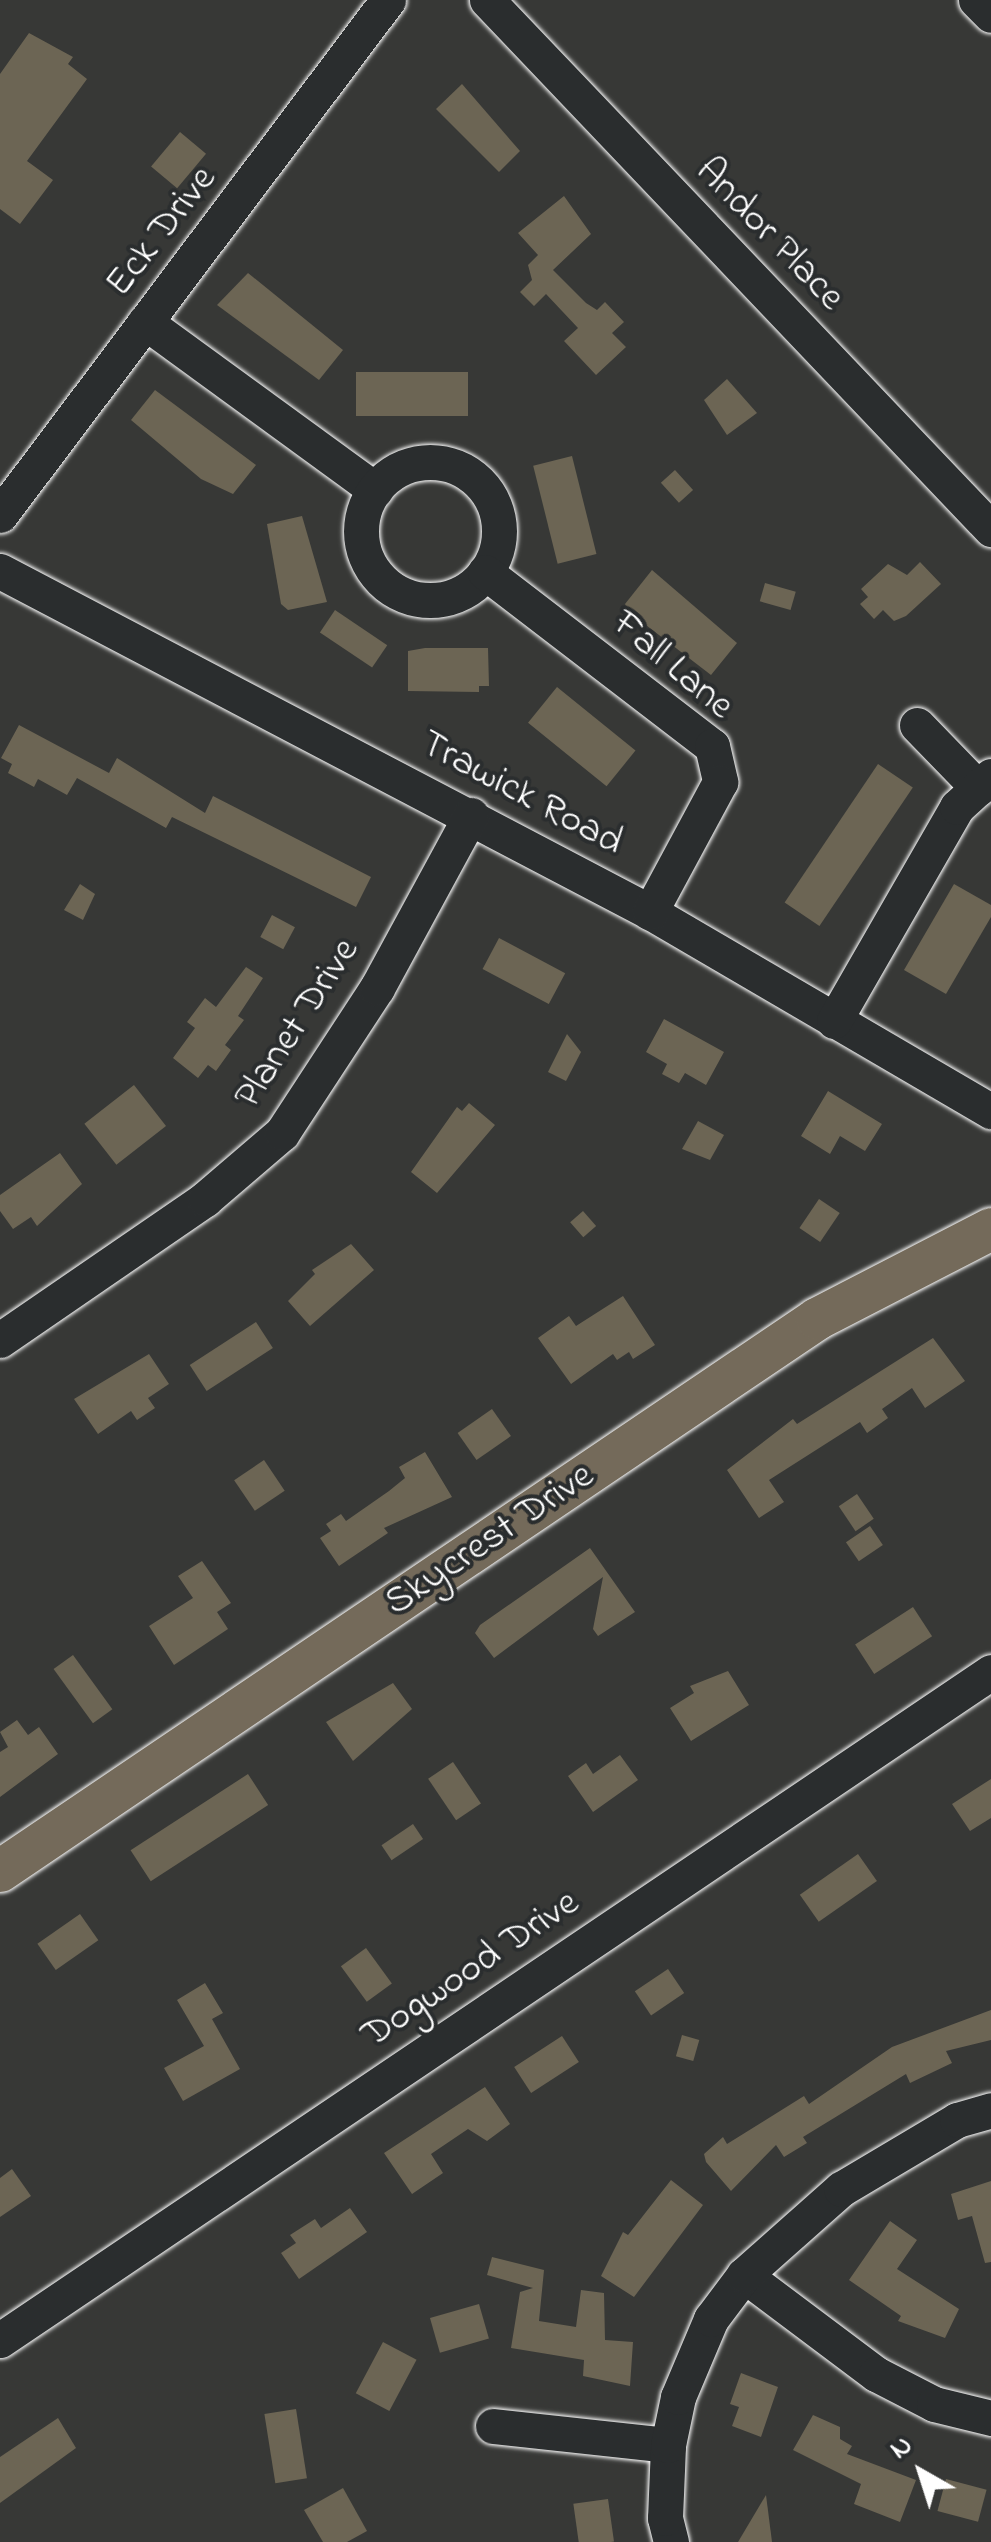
<!DOCTYPE html>
<html>
<head>
<meta charset="utf-8">
<style>
  body { margin:0 }
  #map { position:relative; width:991px; height:2542px; overflow:hidden; background:#373836; font-family:"Indie Flower",sans-serif }
  div>[style] { position:absolute }
  .building>* { inset:0; background:#6c6554; transform-origin:0 0 }
  .roads { filter:drop-shadow(0 0 2px #fff) drop-shadow(0 0 2px #fff) }
  .minor>* { height:35px; margin:-17.5px; padding:0 17.5px; transform-origin:17.5px; border-radius:17.5px; background:#2a2d2e }
  .minor>.ring { margin:-17.5px; padding:0; box-sizing:content-box; background:none; border:35px solid #2a2d2e; border-radius:50% }
  .major>* { height:42px; margin:-21px; padding:0 21px; transform-origin:21px; border-radius:21px; background:#746a5a }
  span { translate:-50% -50%; white-space:nowrap; text-align:center; line-height:1.15; -webkit-text-stroke:8px #2a2d2e; paint-order:stroke }
  .street-label { font-size:40px; color:#fff }
  .north { position:absolute; left:871px; top:2422px; width:100px; height:100px; -webkit-text-stroke:8px #2a2d2e; paint-order:stroke; rotate:321deg; font-size:28px; font-weight:700; line-height:40px; text-align:center; color:#fff }
  .north::after { content:''; display:block; margin:auto; width:35px; height:45px; background:#fff; clip-path:polygon(50% 0,100% 100%,50% 72%,0 100%) }
</style>
</head>
<body>
<div id="map">
  <div class="building">
    <i style="clip-path:polygon(29px 33px,73px 57px,68px 64px,87px 79px,27px 161px,53px 180px,20px 224px,0 209px,0 74px)"></i>
    <i style="clip-path:polygon(462px 84px,520px 151px,499px 172px,436px 109px)"></i>
    <i style="left:180px;top:132px;width:34px;height:45px;rotate:40deg"></i>
    <i style="clip-path:polygon(564px 196px,591px 234px,553px 270px,586px 303px,597px 310px,605px 302px,624px 322px,612px 333px,626px 347px,596px 375px,564px 341px,578px 328px,546px 294px,534px 306px,520px 292px,532px 280px,528px 265px,538px 255px,518px 233px)"></i>
    <i style="clip-path:polygon(248px 273px,343px 350px,319px 380px,217px 305px)"></i>
    <i style="left:356px;top:372px;width:112px;height:44px"></i>
    <i style="clip-path:polygon(727px 379px,757px 413px,727px 435px,704px 400px)"></i>
    <i style="clip-path:polygon(155px 390px,256px 465px,233px 494px,201px 479px,131px 420px)"></i>
    <i style="left:572px;top:456px;width:101px;height:40px;rotate:76deg"></i>
    <i style="left:675px;top:470px;width:27px;height:19px;rotate:48deg"></i>
    <i style="clip-path:polygon(302px 516px,327px 602px,288px 610px,281px 604px,267px 524px)"></i>
    <i style="clip-path:polygon(920px 562px,941px 584px,906px 616px,894px 621px,883px 610px,874px 619px,860px 604px,868px 597px,861px 589px,888px 564px,907px 575px)"></i>
    <i style="clip-path:polygon(652px 570px,737px 643px,711px 675px,629px 612px,625px 604px)"></i>
    <i style="left:765px;top:583px;width:32px;height:19px;rotate:16deg"></i>
    <i style="left:335px;top:610px;width:63px;height:27px;rotate:34deg"></i>
    <i style="clip-path:polygon(425px 648px,488px 648px,489px 686px,479px 686px,479px 692px,408px 691px,408px 651px)"></i>
    <i style="left:557px;top:687px;width:101px;height:46px;rotate:39deg"></i>
    <i style="clip-path:polygon(19px 725px,109px 773px,117px 758px,205px 813px,213px 796px,371px 877px,356px 907px,172px 817px,166px 828px,77px 778px,67px 795px,38px 779px,34px 787px,8px 773px,12px 764px,1px 758px)"></i>
    <i style="left:878px;top:764px;width:42px;height:167px;rotate:34deg"></i>
    <i style="clip-path:polygon(80px 884px,95px 894px,83px 920px,64px 910px)"></i>
    <i style="clip-path:polygon(954px 884px,991px 905px,991px 917px,946px 994px,904px 970px)"></i>
    <i style="left:272px;top:915px;width:26px;height:25px;rotate:28deg"></i>
    <i style="left:499px;top:938px;width:75px;height:35px;rotate:28deg"></i>
    <i style="clip-path:polygon(246px 967px,263px 978px,238px 1016px,244px 1020px,225px 1045px,231px 1050px,216px 1071px,208px 1065px,198px 1078px,173px 1058px,195px 1028px,187px 1022px,205px 998px,216px 1007px)"></i>
    <i style="clip-path:polygon(664px 1019px,724px 1052px,706px 1085px,685px 1073px,679px 1083px,662px 1074px,667px 1064px,646px 1052px)"></i>
    <i style="clip-path:polygon(567px 1034px,581px 1052px,566px 1081px,548px 1072px)"></i>
    <i style="left:134px;top:1085px;width:52px;height:63px;rotate:52deg"></i>
    <i style="clip-path:polygon(828px 1091px,882px 1124px,865px 1151px,840px 1136px,830px 1154px,801px 1136px)"></i>
    <i style="clip-path:polygon(469px 1103px,495px 1125px,437px 1193px,411px 1172px,457px 1107px,462px 1111px)"></i>
    <i style="clip-path:polygon(698px 1121px,724px 1135px,710px 1160px,682px 1149px)"></i>
    <i style="clip-path:polygon(60px 1153px,82px 1184px,37px 1226px,31px 1217px,13px 1229px,0 1211px,0 1195px)"></i>
    <i style="left:819px;top:1199px;width:25px;height:35px;rotate:34deg"></i>
    <i style="left:583px;top:1211px;width:20px;height:17px;rotate:49deg"></i>
    <i style="clip-path:polygon(351px 1244px,374px 1270px,310px 1326px,288px 1301px,315px 1274px,312px 1270px)"></i>
    <i style="clip-path:polygon(623px 1296px,655px 1345px,633px 1359px,629px 1352px,617px 1360px,613px 1354px,571px 1384px,538px 1338px,569px 1316px,576px 1326px)"></i>
    <i style="left:256px;top:1322px;width:31px;height:79px;rotate:57deg"></i>
    <i style="clip-path:polygon(933px 1338px,965px 1381px,925px 1408px,912px 1388px,882px 1409px,888px 1418px,867px 1433px,860px 1422px,769px 1480px,784px 1502px,759px 1518px,727px 1470px,793px 1419px,797px 1424px)"></i>
    <i style="clip-path:polygon(149px 1354px,169px 1384px,148px 1398px,155px 1408px,137px 1420px,131px 1411px,98px 1434px,74px 1399px)"></i>
    <i style="left:492px;top:1409px;width:33px;height:42px;rotate:55deg"></i>
    <i style="clip-path:polygon(425px 1452px,452px 1497px,384px 1528px,388px 1533px,339px 1566px,320px 1538px,331px 1531px,326px 1524px,341px 1514px,346px 1521px,389px 1491px,405px 1478px,399px 1467px)"></i>
    <i style="left:264px;top:1460px;width:37px;height:36px;rotate:56deg"></i>
    <i style="left:857px;top:1494px;width:30px;height:22px;rotate:56deg"></i>
    <i style="left:870px;top:1526px;width:23px;height:29px;rotate:56deg"></i>
    <i style="clip-path:polygon(590px 1548px,635px 1612px,598px 1636px,593px 1629px,603px 1577px,494px 1658px,475px 1633px,480px 1625px)"></i>
    <i style="clip-path:polygon(202px 1561px,231px 1603px,217px 1612px,228px 1629px,174px 1665px,149px 1626px,193px 1598px,178px 1576px)"></i>
    <i style="left:913px;top:1607px;width:35px;height:69px;rotate:57deg"></i>
    <i style="left:73px;top:1655px;width:67px;height:24px;rotate:54deg"></i>
    <i style="clip-path:polygon(728px 1671px,749px 1705px,691px 1741px,670px 1708px,694px 1693px,690px 1686px)"></i>
    <i style="clip-path:polygon(393px 1683px,412px 1709px,353px 1761px,326px 1722px)"></i>
    <i style="clip-path:polygon(17px 1720px,28px 1735px,39px 1727px,58px 1754px,0 1797px,0 1752px,8px 1747px,0 1732px)"></i>
    <i style="clip-path:polygon(620px 1755px,638px 1780px,593px 1812px,568px 1776px,586px 1763px,593px 1774px)"></i>
    <i style="left:453px;top:1762px;width:50px;height:30px;rotate:56deg"></i>
    <i style="left:248px;top:1774px;width:37px;height:140px;rotate:57deg"></i>
    <i style="clip-path:polygon(991px 1779px,991px 1818px,970px 1831px,952px 1804px)"></i>
    <i style="left:413px;top:1824px;width:18px;height:38px;rotate:56deg"></i>
    <i style="left:858px;top:1854px;width:33px;height:71px;rotate:55deg"></i>
    <i style="left:80px;top:1914px;width:32px;height:52px;rotate:55deg"></i>
    <i style="left:366px;top:1948px;width:44px;height:31px;rotate:54deg"></i>
    <i style="left:668px;top:1969px;width:29px;height:40px;rotate:56deg"></i>
    <i style="clip-path:polygon(205px 1983px,223px 2013px,212px 2019px,240px 2069px,183px 2101px,164px 2068px,204px 2046px,177px 2000px)"></i>
    <i style="clip-path:polygon(991px 2010px,991px 2040px,946px 2051px,952px 2063px,910px 2083px,906px 2074px,803px 2137px,807px 2143px,784px 2157px,776px 2145px,731px 2191px,706px 2162px,704px 2154px,723px 2137px,727px 2144px,804px 2096px,809px 2104px,892px 2047px)"></i>
    <i style="left:682px;top:2035px;width:18px;height:22px;rotate:16deg"></i>
    <i style="left:562px;top:2036px;width:31px;height:57px;rotate:57deg"></i>
    <i style="clip-path:polygon(485px 2087px,510px 2124px,487px 2141px,468px 2129px,431px 2154px,443px 2173px,412px 2194px,384px 2153px)"></i>
    <i style="clip-path:polygon(12px 2169px,31px 2196px,0 2217px,0 2178px)"></i>
    <i style="clip-path:polygon(671px 2180px,703px 2205px,634px 2297px,601px 2276px,623px 2232px,628px 2235px)"></i>
    <i style="clip-path:polygon(991px 2181px,991px 2262px,985px 2263px,972px 2216px,958px 2220px,951px 2194px)"></i>
    <i style="clip-path:polygon(350px 2208px,367px 2232px,299px 2279px,281px 2253px,296px 2243px,290px 2235px,315px 2219px,321px 2228px)"></i>
    <i style="clip-path:polygon(890px 2221px,917px 2240px,897px 2269px,959px 2309px,945px 2338px,898px 2321px,901px 2316px,849px 2280px)"></i>
    <i style="clip-path:polygon(492px 2257px,544px 2270px,539px 2321px,576px 2327px,581px 2290px,604px 2293px,605px 2340px,633px 2342px,630px 2386px,583px 2376px,584px 2360px,511px 2348px,520px 2292px,533px 2288px,487px 2275px)"></i>
    <i style="left:479px;top:2304px;width:36px;height:51px;rotate:74deg"></i>
    <i style="left:383px;top:2342px;width:38px;height:58px;rotate:28deg"></i>
    <i style="clip-path:polygon(741px 2373px,778px 2387px,761px 2437px,732px 2426px,739px 2407px,730px 2404px)"></i>
    <i style="left:296px;top:2409px;width:70px;height:32px;rotate:81deg"></i>
    <i style="clip-path:polygon(813px 2415px,840px 2427px,840px 2439px,852px 2446px,847px 2454px,916px 2480px,900px 2522px,854px 2504px,861px 2484px,793px 2450px)"></i>
    <i style="clip-path:polygon(58px 2418px,76px 2448px,0 2503px,0 2457px)"></i>
    <i style="left:946px;top:2479px;width:42px;height:33px;rotate:15deg"></i>
    <i style="clip-path:polygon(343px 2488px,367px 2531px,347px 2542px,323px 2542px,304px 2510px)"></i>
    <i style="clip-path:polygon(766px 2495px,772px 2542px,738px 2542px)"></i>
    <i style="left:608px;top:2499px;width:43px;height:35px;rotate:82deg"></i>
  </div>
  <div class="roads">
    <div class="minor">
      <i style="left:487px;top:0;width:731px;rotate:46.39deg"></i>
      <i style="left:976px;top:0;width:21px;rotate:45deg"></i>
      <i style="left:145px;top:322px;width:285px;rotate:36.1deg"></i>
      <i class="ring" style="left:361px;top:462px;width:103px;height:103px"></i>
      <i style="left:0;top:515px;width:645px;rotate:-53.01deg"></i>
      <i style="left:0;top:571px;width:734px;rotate:27.68deg"></i>
      <i style="left:650px;top:912px;width:395px;rotate:30.3deg"></i>
      <i style="left:485px;top:572px;width:286px;rotate:37.5deg"></i>
      <i style="left:712px;top:746px;width:37px;rotate:77deg"></i>
      <i style="left:720px;top:782px;width:148px;rotate:118.3deg"></i>
      <i style="left:917px;top:725px;width:88px;rotate:45.9deg"></i>
      <i style="left:834px;top:1021px;width:247px;rotate:-60.1deg"></i>
      <i style="left:957px;top:807px;width:46px;rotate:-42.4deg"></i>
      <i style="left:0;top:1340px;width:249px;rotate:-34.5deg"></i>
      <i style="left:205px;top:1199px;width:101px;rotate:-40.6deg"></i>
      <i style="left:282px;top:1133px;width:173px;rotate:-56.8deg"></i>
      <i style="left:377px;top:988px;width:197px;rotate:-61.5deg"></i>
      <i style="left:744px;top:2275px;width:165px;rotate:36.9deg"></i>
      <i style="left:876px;top:2374px;width:65px;rotate:27.3deg"></i>
      <i style="left:934px;top:2404px;width:59px;rotate:13.8deg"></i>
      <i style="left:0;top:2340px;width:1195px;rotate:-33.98deg"></i>
      <i style="left:493px;top:2426px;width:176px;rotate:6.2deg"></i>
      <i style="left:671px;top:2542px;width:25px;rotate:-104deg"></i>
      <i style="left:665px;top:2518px;width:73px;rotate:-87.6deg"></i>
      <i style="left:668px;top:2445px;width:49px;rotate:-78.2deg"></i>
      <i style="left:678px;top:2397px;width:85px;rotate:-67.1deg"></i>
      <i style="left:711px;top:2319px;width:55px;rotate:-53.1deg"></i>
      <i style="left:744px;top:2275px;width:130px;rotate:-41.6deg"></i>
      <i style="left:841px;top:2189px;width:135px;rotate:-30.7deg"></i>
      <i style="left:957px;top:2120px;width:35px;rotate:-16deg"></i>
    </div>
    <div class="major">
      <i style="left:0;top:1871px;width:986px;rotate:-34.04deg"></i>
      <i style="left:817px;top:1319px;width:196px;rotate:-27.3deg"></i>
    </div>
  </div>
  <div class="street-label">
    <span style="left:162px;top:232px;rotate:-52deg">Eck Drive</span>
    <span style="left:769px;top:235px;rotate:46deg">Andor Place</span>
    <span style="left:672px;top:666px;rotate:40deg">Fall Lane</span>
    <span style="left:521px;top:794px;rotate:28deg">Trawick Road</span>
    <span style="left:298px;top:1024px;rotate:-57deg">Planet Drive</span>
    <span style="left:490px;top:1540px;rotate:-34deg">Skycrest Drive</span>
    <span style="left:471px;top:1970px;rotate:-34deg">Dogwood Drive</span>
  </div>
  <div class="north">N</div>
</div>
</body>
</html>
